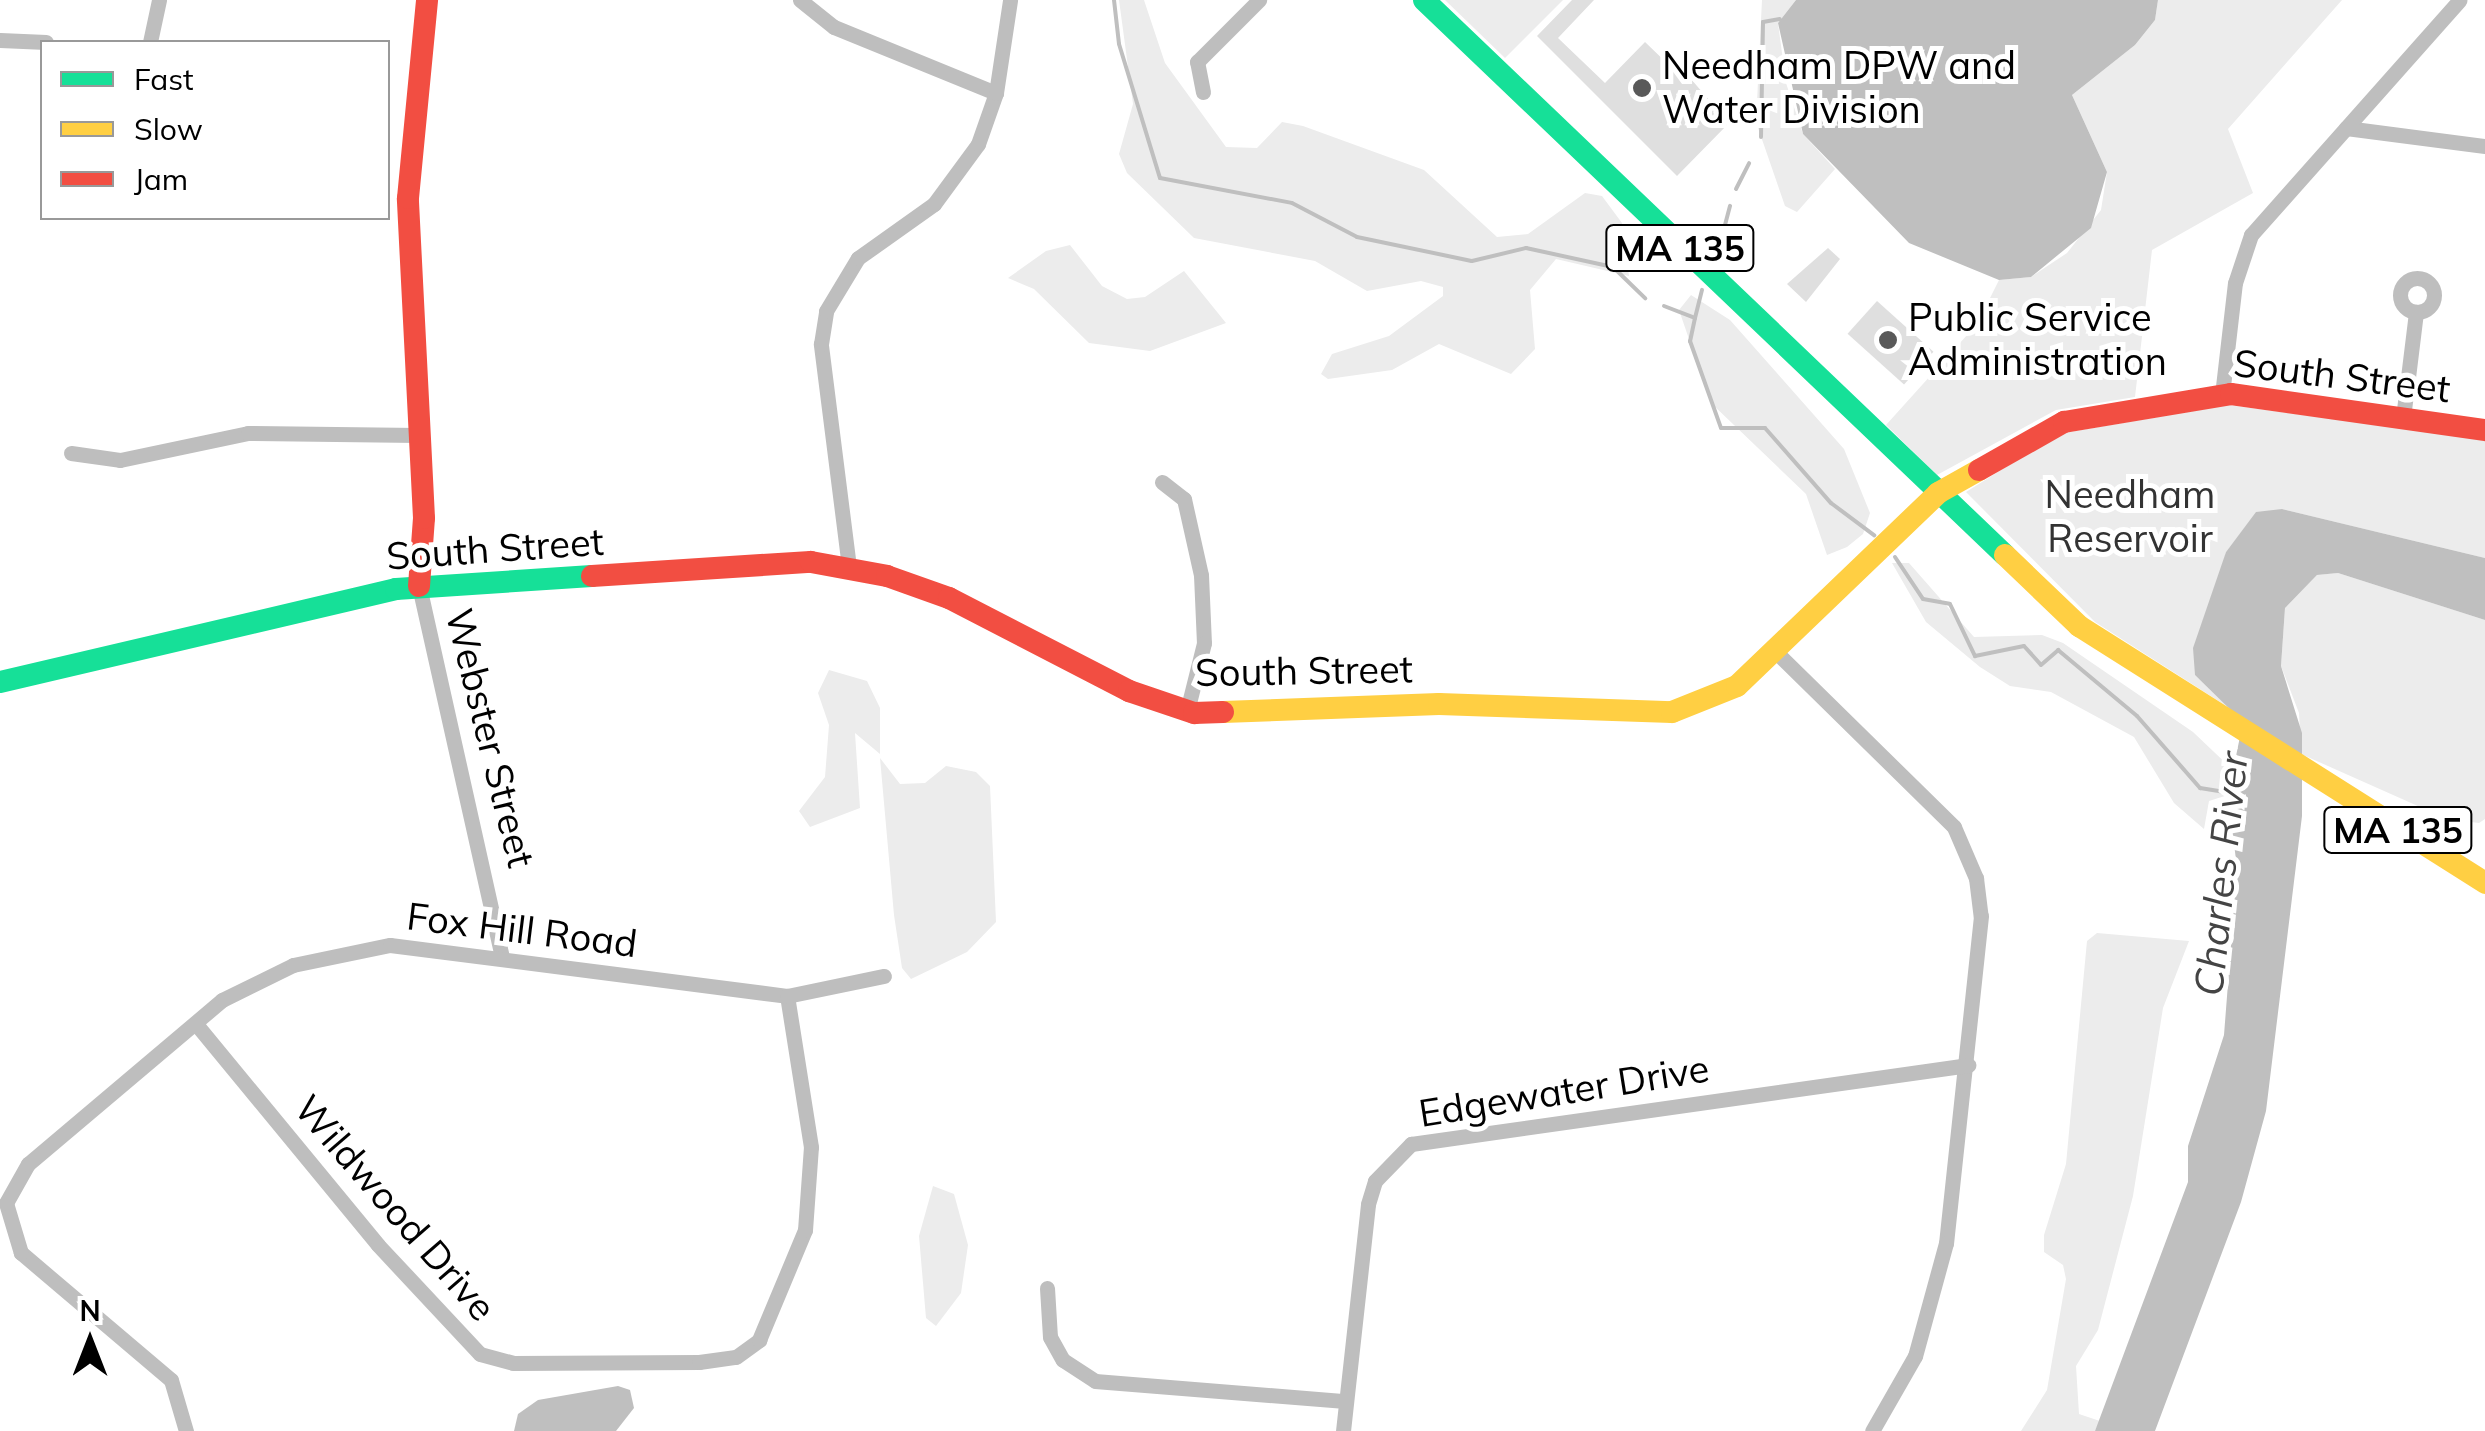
<!DOCTYPE html>
<html>
<head>
<meta charset="utf-8">
<style>
  body { margin:0 }
  #map { position:relative; width:2485px; height:1431px; overflow:hidden; background:#fff; font-family:Mulish,sans-serif }
  div>[style] { position:absolute }
  .green>* { inset:0; background:#ececec }
  .water>* { inset:0; background:#bfbfbf }
  .stream>* { height:4px; margin:-2px; padding:0 2px; transform-origin:2px; border-radius:2px; background:#bfbfbf }
  .building>* { inset:0; background:#dfdfdf; transform-origin:0 0 }
  .street>* { height:15px; margin:-7.5px; padding:0 7.5px; transform-origin:7.5px; border-radius:7.5px; background:#bebebe }
  .street>.ring { margin:-7.5px; padding:0; box-sizing:content-box; background:none; border:15px solid #bebebe; border-radius:50% }
  .fast>* { height:22px; margin:-11px; padding:0 11px; transform-origin:11px; border-radius:11px; background:#16e098 }
  .slow>* { height:22px; margin:-11px; padding:0 11px; transform-origin:11px; border-radius:11px; background:#ffcf43 }
  .jam>* { height:22px; margin:-11px; padding:0 11px; transform-origin:11px; border-radius:11px; background:#f24e42 }
  .dots>* { width:28px; height:28px; translate:-50% -50%; box-sizing:border-box; border:5px solid #fff; border-radius:50% }
  span { translate:-50% -50%; white-space:nowrap; text-align:center; line-height:1.15; -webkit-text-stroke:10px #fff; paint-order:stroke }
  .shield-label span { padding:2px 8px; background:#fff; border:2px solid; border-radius:8px; -webkit-text-stroke-width:0 }
  .shield-label { font-size:35px; color:#000; font-weight:700 }
  .poi-label { font-size:38px; color:#000 }
  .left { translate:0 -50%; text-align:left }
  .street-label { font-size:38px; color:#000 }
  .park-label { font-size:38px; color:#333 }
  .water-label { font-size:40px; color:#444; font-style:italic }
  .legend { position:absolute; left:40px; top:40px; width:350px; height:180px; box-sizing:border-box; background:#fff; border:2px solid #999; margin:0; padding:12px 18px; list-style:none; font-size:30px; color:#000 }
  .legend li { display:flex; align-items:center; gap:20px; height:50px }
  .legend b { width:50px; border:2px solid #999 }
  .north { position:absolute; left:40px; top:1291px; width:100px; height:100px; -webkit-text-stroke:8px #fff; paint-order:stroke; rotate:0deg; font-size:28px; font-weight:700; line-height:40px; text-align:center; color:#000 }
  .north::after { content:''; display:block; margin:auto; width:35px; height:45px; background:#000; clip-path:polygon(50% 0,100% 100%,50% 72%,0 100%) }
</style>
</head>
<body>
<div id="map">
  <div class="green">
    <i style="clip-path:polygon(1119px 0,1144px 0,1165px 63px,1226px 147px,1257px 148px,1282px 122px,1303px 126px,1424px 170px,1497px 237px,1528px 234px,1585px 193px,1602px 196px,1622px 223px,1629px 276px,1556px 259px,1530px 290px,1535px 349px,1511px 374px,1439px 344px,1392px 370px,1328px 379px,1321px 374px,1332px 354px,1389px 336px,1443px 296px,1443px 287px,1421px 281px,1367px 291px,1315px 261px,1194px 238px,1127px 173px,1119px 154px,1133px 104px)"></i>
    <i style="clip-path:polygon(1445px 0,1563px 0,1505px 58px)"></i>
    <i style="clip-path:polygon(1762px 0,1796px 0,1778px 23px,1786px 83px,1803px 134px,1835px 169px,1797px 212px,1785px 206px,1756px 122px)"></i>
    <i style="clip-path:polygon(2158px 0,2342px 0,2228px 129px,2253px 193px,2152px 250px,2135px 397px,2056px 410px,1937px 475px,1886px 425px,1977px 324px,1999px 280px,2031px 277px,2067px 253px,2101px 210px,2107px 172px,2072px 95px,2135px 45px,2155px 20px)"></i>
    <i style="clip-path:polygon(1070px 245px,1102px 286px,1127px 299px,1145px 297px,1184px 271px,1226px 323px,1150px 351px,1089px 343px,1034px 289px,1008px 278px,1046px 251px)"></i>
    <i style="clip-path:polygon(1691px 295px,1730px 320px,1844px 449px,1870px 513px,1863px 534px,1847px 547px,1827px 555px,1806px 494px,1711px 403px,1679px 310px)"></i>
    <i style="clip-path:polygon(2228px 405px,2485px 439px,2485px 558px,2282px 509px,2250px 521px,2226px 552px,2195px 675px,2239px 714px,2095px 622px,1966px 492px,2058px 434px)"></i>
    <i style="clip-path:polygon(1892px 563px,1909px 563px,1974px 637px,2042px 635px,2063px 643px,2193px 732px,2233px 770px,2228px 795px,2209px 801px,2204px 829px,2174px 803px,2134px 737px,2051px 692px,2010px 686px,1980px 667px,1926px 622px)"></i>
    <i style="clip-path:polygon(2338px 573px,2485px 620px,2485px 819px,2479px 823px,2447px 819px,2301px 754px,2299px 713px,2281px 666px,2285px 608px,2317px 575px)"></i>
    <i style="clip-path:polygon(829px 670px,867px 681px,880px 708px,880px 754px,855px 733px,860px 808px,810px 827px,799px 811px,825px 777px,829px 725px,818px 693px)"></i>
    <i style="clip-path:polygon(880px 758px,900px 784px,925px 783px,946px 766px,976px 772px,990px 786px,996px 922px,967px 952px,911px 979px,902px 968px,894px 915px)"></i>
    <i style="clip-path:polygon(2097px 933px,2189px 941px,2163px 1008px,2133px 1196px,2098px 1330px,2076px 1366px,2079px 1414px,2100px 1421px,2095px 1431px,2021px 1431px,2047px 1390px,2066px 1279px,2063px 1265px,2044px 1252px,2044px 1235px,2066px 1164px,2087px 941px)"></i>
    <i style="clip-path:polygon(933px 1186px,954px 1194px,968px 1245px,961px 1293px,936px 1326px,926px 1318px,919px 1236px)"></i>
  </div>
  <div class="water">
    <i style="clip-path:polygon(1796px 0,2158px 0,2155px 20px,2135px 45px,2072px 95px,2107px 172px,2091px 228px,2031px 277px,1999px 280px,1909px 243px,1803px 134px,1778px 23px)"></i>
    <i style="clip-path:polygon(2282px 509px,2485px 558px,2485px 620px,2338px 573px,2317px 575px,2285px 608px,2281px 666px,2302px 733px,2302px 816px,2266px 1111px,2241px 1202px,2155px 1431px,2095px 1431px,2188px 1182px,2188px 1146px,2224px 1035px,2237px 868px,2228px 795px,2243px 722px,2195px 675px,2193px 648px,2226px 552px,2256px 512px)"></i>
    <i style="clip-path:polygon(618px 1386px,630px 1390px,634px 1408px,616px 1431px,514px 1431px,518px 1414px,538px 1400px)"></i>
  </div>
  <div class="stream">
    <i style="left:1114px;top:0;width:44px;rotate:83.5deg"></i>
    <i style="left:1119px;top:44px;width:140px;rotate:73deg"></i>
    <i style="left:1160px;top:178px;width:134px;rotate:10.7deg"></i>
    <i style="left:1292px;top:203px;width:73px;rotate:27.6deg"></i>
    <i style="left:1357px;top:237px;width:117px;rotate:11.8deg"></i>
    <i style="left:1472px;top:261px;width:56px;rotate:-13.5deg"></i>
    <i style="left:1526px;top:248px;width:89px;rotate:12.3deg"></i>
    <i style="left:1613px;top:267px;width:45px;rotate:44.1deg"></i>
    <i style="left:1761px;top:137px;width:115px;rotate:-89deg"></i>
    <i style="left:1763px;top:22px;width:17px;rotate:-10deg"></i>
    <i style="left:1736px;top:189px;width:29px;rotate:-63deg"></i>
    <i style="left:1716px;top:259px;width:55px;rotate:-75.2deg"></i>
    <i style="left:1664px;top:306px;width:33px;rotate:21deg"></i>
    <i style="left:1695px;top:318px;width:24px;rotate:102deg"></i>
    <i style="left:1690px;top:341px;width:92px;rotate:70.4deg"></i>
    <i style="left:1721px;top:428px;width:44px"></i>
    <i style="left:1765px;top:428px;width:100px;rotate:48.7deg"></i>
    <i style="left:1831px;top:503px;width:54px;rotate:36.7deg"></i>
    <i style="left:1695px;top:318px;width:29px;rotate:-76deg"></i>
    <i style="left:1895px;top:557px;width:50px;rotate:56.3deg"></i>
    <i style="left:1923px;top:599px;width:27px;rotate:10deg"></i>
    <i style="left:1950px;top:604px;width:58px;rotate:64.3deg"></i>
    <i style="left:1975px;top:656px;width:50px;rotate:-11.5deg"></i>
    <i style="left:2024px;top:646px;width:25px;rotate:48deg"></i>
    <i style="left:2041px;top:665px;width:23px;rotate:-41deg"></i>
    <i style="left:2058px;top:650px;width:103px;rotate:39.9deg"></i>
    <i style="left:2137px;top:716px;width:96px;rotate:48.8deg"></i>
    <i style="left:2200px;top:788px;width:33px;rotate:9deg"></i>
  </div>
  <div class="building">
    <i style="clip-path:polygon(1572px 0,1594px 0,1558px 38px,1605px 83px,1645px 42px,1673px 69px,1678px 64px,1729px 123px,1677px 176px,1537px 36px)"></i>
    <i style="clip-path:polygon(1828px 248px,1840px 259px,1806px 302px,1787px 284px)"></i>
    <i style="left:1877px;top:301px;width:76px;height:44px;rotate:42deg"></i>
  </div>
  <div class="street">
    <i style="left:800px;top:0;width:43px;rotate:38.5deg"></i>
    <i style="left:834px;top:27px;width:175px;rotate:22.2deg"></i>
    <i style="left:0;top:40px;width:46px;rotate:2.5deg"></i>
    <i style="left:150px;top:42px;width:43px;rotate:-77.9deg"></i>
    <i style="left:1203px;top:92px;width:31px;rotate:-101deg"></i>
    <i style="left:1197px;top:62px;width:88px;rotate:-45deg"></i>
    <i style="left:2346px;top:128px;width:140px;rotate:7.4deg"></i>
    <i class="ring" style="left:2400px;top:278px;width:19px;height:19px"></i>
    <i style="left:2222px;top:395px;width:113px;rotate:-83.4deg"></i>
    <i style="left:2235px;top:283px;width:51px;rotate:-71.6deg"></i>
    <i style="left:2251px;top:235px;width:314px;rotate:-48.4deg"></i>
    <i style="left:2403px;top:418px;width:107px;rotate:-83deg"></i>
    <i style="left:71px;top:453px;width:49px;rotate:8.1deg"></i>
    <i style="left:120px;top:460px;width:131px;rotate:-11.9deg"></i>
    <i style="left:248px;top:433px;width:170px;rotate:0.7deg"></i>
    <i style="left:1162px;top:482px;width:28px;rotate:38deg"></i>
    <i style="left:1184px;top:499px;width:78px;rotate:77.4deg"></i>
    <i style="left:1201px;top:575px;width:68px;rotate:87.5deg"></i>
    <i style="left:1204px;top:643px;width:70px;rotate:104deg"></i>
    <i style="left:849px;top:567px;width:225px;rotate:-97.2deg"></i>
    <i style="left:821px;top:344px;width:33px;rotate:-81deg"></i>
    <i style="left:826px;top:311px;width:62px;rotate:-58.9deg"></i>
    <i style="left:858px;top:258px;width:93px;rotate:-35.4deg"></i>
    <i style="left:934px;top:204px;width:74px;rotate:-53.7deg"></i>
    <i style="left:978px;top:144px;width:54px;rotate:-70.6deg"></i>
    <i style="left:996px;top:93px;width:94px;rotate:-81.4deg"></i>
    <i style="left:419px;top:586px;width:377px;rotate:77.4deg"></i>
    <i style="left:1775px;top:651px;width:251px;rotate:44.5deg"></i>
    <i style="left:1954px;top:827px;width:56px;rotate:66.7deg"></i>
    <i style="left:1976px;top:878px;width:38px;rotate:83deg"></i>
    <i style="left:1981px;top:916px;width:329px;rotate:96.1deg"></i>
    <i style="left:1946px;top:1243px;width:117px;rotate:105.3deg"></i>
    <i style="left:1915px;top:1356px;width:86px;rotate:119.8deg"></i>
    <i style="left:196px;top:1024px;width:286px;rotate:50.5deg"></i>
    <i style="left:378px;top:1245px;width:149px;rotate:46.9deg"></i>
    <i style="left:480px;top:1354px;width:34px;rotate:15deg"></i>
    <i style="left:513px;top:1363px;width:186px;rotate:-0.3deg"></i>
    <i style="left:699px;top:1362px;width:37px;rotate:-8deg"></i>
    <i style="left:736px;top:1357px;width:29px;rotate:-36deg"></i>
    <i style="left:759px;top:1340px;width:119px;rotate:-67.3deg"></i>
    <i style="left:805px;top:1230px;width:83px;rotate:-85.9deg"></i>
    <i style="left:811px;top:1147px;width:153px;rotate:-99deg"></i>
    <i style="left:1047px;top:1288px;width:49px;rotate:86.5deg"></i>
    <i style="left:1050px;top:1337px;width:26px;rotate:61deg"></i>
    <i style="left:1063px;top:1360px;width:38px;rotate:33deg"></i>
    <i style="left:1095px;top:1381px;width:251px;rotate:4.6deg"></i>
    <i style="left:186px;top:1431px;width:53px;rotate:-106.4deg"></i>
    <i style="left:171px;top:1380px;width:197px;rotate:-139.7deg"></i>
    <i style="left:21px;top:1253px;width:52px;rotate:-106.7deg"></i>
    <i style="left:6px;top:1203px;width:45px;rotate:-60.6deg"></i>
    <i style="left:28px;top:1164px;width:254px;rotate:-40.2deg"></i>
    <i style="left:222px;top:1000px;width:79px;rotate:-26.2deg"></i>
    <i style="left:293px;top:965px;width:99px;rotate:-11.7deg"></i>
    <i style="left:390px;top:945px;width:400px;rotate:7.3deg"></i>
    <i style="left:787px;top:996px;width:99px;rotate:-11.7deg"></i>
    <i style="left:1343px;top:1431px;width:228px;rotate:-83.7deg"></i>
    <i style="left:1368px;top:1204px;width:24px;rotate:-73deg"></i>
    <i style="left:1375px;top:1181px;width:52px;rotate:-45.8deg"></i>
    <i style="left:1411px;top:1144px;width:563px;rotate:-8.07deg"></i>
  </div>
  <div class="fast">
    <i style="left:1424px;top:0;width:803px;rotate:43.69deg"></i>
    <i style="left:0;top:682px;width:407px;rotate:-13.2deg"></i>
    <i style="left:396px;top:589px;width:196px;rotate:-3.8deg"></i>
  </div>
  <div class="slow">
    <i style="left:2005px;top:555px;width:103px;rotate:43.8deg"></i>
    <i style="left:2079px;top:626px;width:481px;rotate:32.3deg"></i>
    <i style="left:1223px;top:712px;width:216px;rotate:-2.1deg"></i>
    <i style="left:1439px;top:704px;width:233px;rotate:2deg"></i>
    <i style="left:1672px;top:712px;width:70px;rotate:-21.8deg"></i>
    <i style="left:1737px;top:686px;width:279px;rotate:-43.8deg"></i>
    <i style="left:1938px;top:493px;width:47px;rotate:-29.3deg"></i>
  </div>
  <div class="jam">
    <i style="left:1979px;top:470px;width:98px;rotate:-29.5deg"></i>
    <i style="left:2064px;top:422px;width:169px;rotate:-9.5deg"></i>
    <i style="left:2231px;top:394px;width:257px;rotate:8.1deg"></i>
    <i style="left:592px;top:576px;width:219px;rotate:-3.7deg"></i>
    <i style="left:811px;top:562px;width:77px;rotate:10.4deg"></i>
    <i style="left:887px;top:576px;width:66px;rotate:19.5deg"></i>
    <i style="left:949px;top:598px;width:203px;rotate:27.3deg"></i>
    <i style="left:1129px;top:691px;width:69px;rotate:18.7deg"></i>
    <i style="left:1194px;top:713px;width:29px;rotate:-2deg"></i>
    <i style="left:419px;top:586px;width:68px;rotate:-85.8deg"></i>
    <i style="left:424px;top:518px;width:320px;rotate:-92.9deg"></i>
    <i style="left:408px;top:198px;width:199px;rotate:-84.5deg"></i>
  </div>
  <div class="dots">
    <i style="left:1642px;top:88px;background:#595959"></i>
    <i style="left:1888px;top:340px;background:#595959"></i>
  </div>
  <div class="shield-label">
    <span style="left:1680px;top:248px">MA 135</span>
    <span style="left:2398px;top:830px">MA 135</span>
  </div>
  <div class="poi-label">
    <span class="left" style="left:1662px;top:88px">Needham DPW and<br>Water Division</span>
    <span class="left" style="left:1908px;top:340px">Public Service<br>Administration</span>
  </div>
  <div class="street-label">
    <span style="left:2342px;top:376px;rotate:7deg">South Street</span>
    <span style="left:495px;top:549px;rotate:-4deg">South Street</span>
    <span style="left:1304px;top:671px;rotate:-1deg">South Street</span>
    <span style="left:490px;top:738px;rotate:76deg">Webster Street</span>
    <span style="left:522px;top:930px;rotate:7deg">Fox Hill Road</span>
    <span style="left:1564px;top:1091px;rotate:-9deg">Edgewater Drive</span>
    <span style="left:395px;top:1208px;rotate:49deg">Wildwood Drive</span>
  </div>
  <div class="park-label">
    <span style="left:2130px;top:517px">Needham<br>Reservoir</span>
  </div>
  <div class="water-label">
    <span style="left:2220px;top:874px;rotate:-84deg">Charles River</span>
  </div>
  <ul class="legend">
  <li><b style="height:12px;background:#16e098"></b>Fast</li>
  <li><b style="height:12px;background:#ffcf43"></b>Slow</li>
  <li><b style="height:12px;background:#f24e42"></b>Jam</li>
  </ul>
  <div class="north">N</div>
</div>
</body>
</html>
